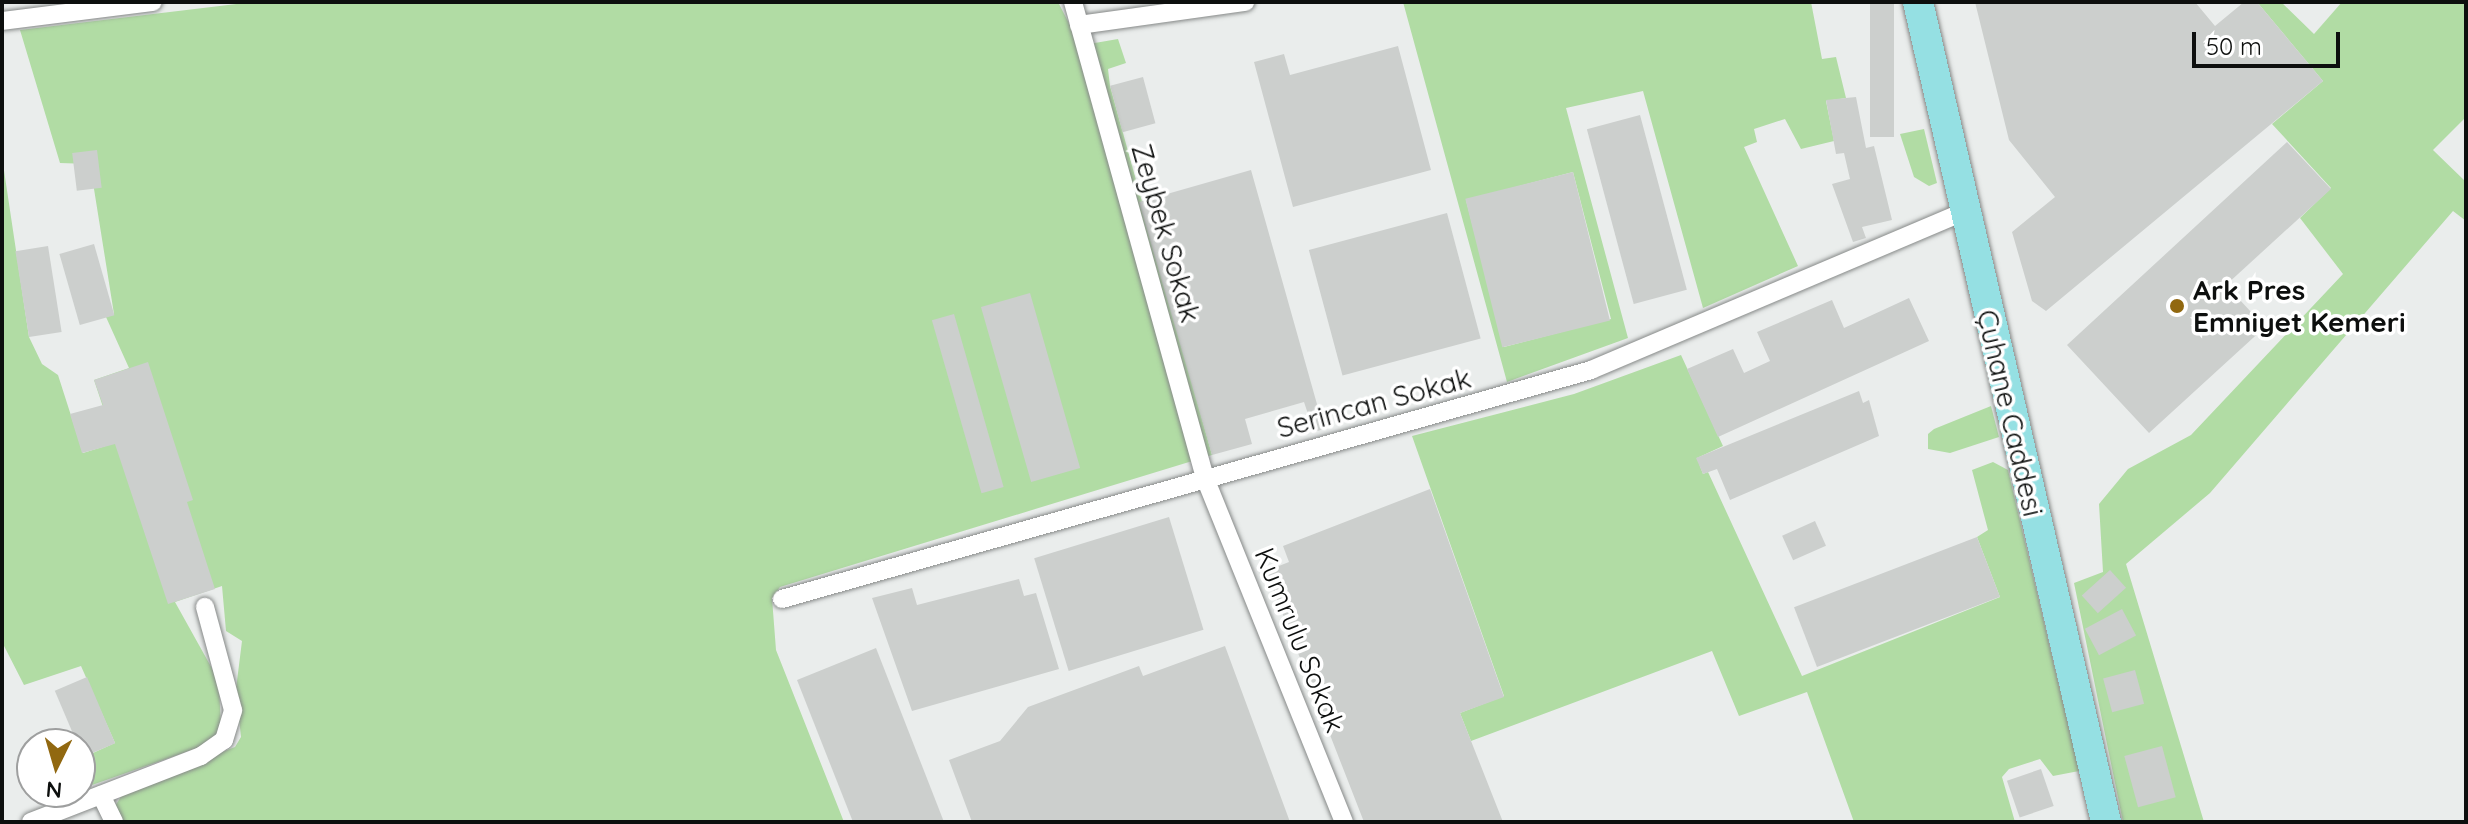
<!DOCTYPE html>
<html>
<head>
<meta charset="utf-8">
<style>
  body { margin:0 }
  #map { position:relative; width:2468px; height:824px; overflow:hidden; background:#eaedec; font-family:Quicksand,sans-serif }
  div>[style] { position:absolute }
  .green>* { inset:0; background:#b1dca4 }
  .building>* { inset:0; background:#cccfcd; transform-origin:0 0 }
  .roads { filter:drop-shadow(0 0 2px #868988) drop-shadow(0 0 2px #868988) }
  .minor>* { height:18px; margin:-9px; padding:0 9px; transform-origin:9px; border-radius:9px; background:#fff }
  .primary>* { height:30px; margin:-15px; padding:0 15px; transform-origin:15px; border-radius:15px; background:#95e0e3 }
  .dots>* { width:22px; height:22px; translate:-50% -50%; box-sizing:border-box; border:4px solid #fff; border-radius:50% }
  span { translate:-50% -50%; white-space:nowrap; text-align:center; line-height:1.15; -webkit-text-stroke:7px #fff; paint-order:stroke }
  .street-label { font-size:28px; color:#0d0f0e }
  .poi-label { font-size:28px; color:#0d0f0e; font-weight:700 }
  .left { translate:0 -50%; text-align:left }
  .frame { position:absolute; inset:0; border:4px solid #0d0f0e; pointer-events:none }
  .north { position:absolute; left:16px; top:728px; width:80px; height:80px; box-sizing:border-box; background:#fff; border:2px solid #9e9f9f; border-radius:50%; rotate:185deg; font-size:22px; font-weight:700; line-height:32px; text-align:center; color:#0d0f0e }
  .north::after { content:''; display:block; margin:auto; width:28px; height:36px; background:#916810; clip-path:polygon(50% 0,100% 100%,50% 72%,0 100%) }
  .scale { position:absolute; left:2192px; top:32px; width:148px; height:36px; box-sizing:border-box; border:4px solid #0d0f0e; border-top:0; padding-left:10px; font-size:24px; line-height:28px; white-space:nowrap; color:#0d0f0e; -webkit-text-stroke:6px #fff; paint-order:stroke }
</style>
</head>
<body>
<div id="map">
  <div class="green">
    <i style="clip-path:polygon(253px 2px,1058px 2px,1077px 39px,1089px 44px,1118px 39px,1126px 63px,1108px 69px,1110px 86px,1212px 455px,780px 587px,772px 598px,776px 650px,844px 822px,120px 822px,115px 806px,126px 789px,235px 747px,241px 737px,236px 689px,242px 641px,226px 631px,222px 586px,175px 602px,219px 681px,221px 732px,206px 745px,92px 785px,80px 749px,84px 757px,115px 743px,81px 666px,24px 685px,2px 642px,2px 157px,29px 337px,42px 364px,58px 375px,83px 453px,115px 443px,94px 380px,129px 368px,106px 317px,114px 314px,90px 164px,60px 163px,20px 30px)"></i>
    <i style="clip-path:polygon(evenodd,1403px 2px,1811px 2px,1822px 59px,1836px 57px,1846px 98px,1826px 101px,1834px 141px,1801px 149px,1785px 119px,1754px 129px,1757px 142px,1744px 147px,1798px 266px,1703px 308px,1643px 91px,1566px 108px,1628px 338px,1507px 382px,1403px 2px,1573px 172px,1611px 319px,1504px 347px,1466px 200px,1573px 172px)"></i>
    <i style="clip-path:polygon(2257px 2px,2281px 2px,2314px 34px,2342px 2px,2466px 2px,2466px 117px,2433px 150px,2466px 182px,2466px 221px,2453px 211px,2210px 493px,2126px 564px,2204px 822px,2123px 822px,2074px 583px,2103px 572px,2099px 504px,2128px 469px,2191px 435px,2343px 274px,2300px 218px,2331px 188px,2272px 124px,2323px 81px)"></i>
    <i style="clip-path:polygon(1924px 129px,1937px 183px,1929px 186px,1914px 177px,1900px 134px)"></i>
    <i style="clip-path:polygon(1681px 355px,1723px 446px,1697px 458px,1703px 474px,1708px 472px,1802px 676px,2000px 597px,1977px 537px,1988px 530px,1972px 470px,1993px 462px,2008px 470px,2079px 771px,2053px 776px,2040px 759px,2009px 769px,2002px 777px,2015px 822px,1854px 822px,1807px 692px,1739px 716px,1712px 651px,1471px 741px,1460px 713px,1504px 696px,1412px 436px,1574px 394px)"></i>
    <i style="clip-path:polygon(1991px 406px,1999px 437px,1950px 453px,1928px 449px,1928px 434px,1934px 429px)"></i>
  </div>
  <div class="building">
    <i style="left:1870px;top:2px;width:24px;height:135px"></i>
    <i style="clip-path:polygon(1975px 2px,2195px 2px,2215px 26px,2244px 2px,2257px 2px,2323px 81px,2046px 311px,2032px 301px,2012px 232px,2055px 197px,2009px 140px)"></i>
    <i style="clip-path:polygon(1398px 46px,1431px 170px,1293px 207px,1254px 62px,1284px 54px,1290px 75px)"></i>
    <i style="left:1143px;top:77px;width:48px;height:34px;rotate:75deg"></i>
    <i style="clip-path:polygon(1856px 97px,1866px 148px,1874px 146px,1892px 220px,1862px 227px,1866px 238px,1853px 242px,1832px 184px,1850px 179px,1844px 153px,1836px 154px,1826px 100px)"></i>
    <i style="left:1640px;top:115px;width:181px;height:55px;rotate:75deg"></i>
    <i style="clip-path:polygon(2287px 142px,2331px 189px,2226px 285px,2265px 327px,2149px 433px,2067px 345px)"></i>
    <i style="left:97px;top:150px;width:38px;height:25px;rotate:83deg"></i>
    <i style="clip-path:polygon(1251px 170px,1324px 429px,1314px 432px,1304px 402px,1245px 419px,1252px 444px,1212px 455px,1139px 202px)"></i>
    <i style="left:1573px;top:172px;width:153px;height:111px;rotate:76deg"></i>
    <i style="left:1447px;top:213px;width:130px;height:143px;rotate:75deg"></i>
    <i style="left:94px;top:244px;width:74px;height:36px;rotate:74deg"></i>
    <i style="left:48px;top:246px;width:87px;height:33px;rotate:81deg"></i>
    <i style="left:1030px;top:293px;width:182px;height:51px;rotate:74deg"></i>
    <i style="clip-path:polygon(1909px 298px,1929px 341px,1718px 437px,1687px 369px,1733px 349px,1744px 373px,1770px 361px,1757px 332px,1832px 300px,1844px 328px)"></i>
    <i style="left:954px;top:314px;width:180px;height:23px;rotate:74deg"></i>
    <i style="clip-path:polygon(148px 362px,193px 500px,187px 502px,215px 589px,168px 604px,115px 444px,82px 453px,70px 414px,103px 405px,94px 380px)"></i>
    <i style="clip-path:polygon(1859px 391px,1863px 403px,1869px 400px,1879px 436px,1730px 500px,1717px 469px,1703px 474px,1696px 458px)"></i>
    <i style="clip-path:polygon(1430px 489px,1504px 697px,1460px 713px,1503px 822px,1364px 822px,1266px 571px,1289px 562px,1283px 546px)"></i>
    <i style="left:1169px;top:517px;width:118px;height:141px;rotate:73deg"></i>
    <i style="left:1815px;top:521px;width:27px;height:36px;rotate:66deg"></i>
    <i style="left:1977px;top:537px;width:64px;height:196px;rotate:69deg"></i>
    <i style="left:2110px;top:570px;width:24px;height:38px;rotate:48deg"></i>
    <i style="clip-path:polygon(1019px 579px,1024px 596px,1036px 593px,1059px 669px,912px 711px,872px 598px,912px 588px,917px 605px)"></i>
    <i style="left:2122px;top:609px;width:30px;height:42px;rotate:62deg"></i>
    <i style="clip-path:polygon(1225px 646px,1290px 822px,972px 822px,949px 760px,1000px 741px,1028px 707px,1139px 666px,1143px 676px)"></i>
    <i style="clip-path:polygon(876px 648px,944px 822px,853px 822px,797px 680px)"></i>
    <i style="left:2135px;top:670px;width:35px;height:33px;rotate:75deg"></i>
    <i style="left:87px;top:677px;width:72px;height:35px;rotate:67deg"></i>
    <i style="left:2162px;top:746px;width:53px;height:39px;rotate:75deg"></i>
    <i style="left:2041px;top:769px;width:39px;height:36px;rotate:71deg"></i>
  </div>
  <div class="roads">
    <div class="minor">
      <i style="left:1073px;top:2px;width:494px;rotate:74.5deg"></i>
      <i style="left:1205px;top:478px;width:371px;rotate:68deg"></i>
      <i style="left:2px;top:21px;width:152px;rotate:-7.2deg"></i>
      <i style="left:1079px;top:25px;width:168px;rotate:-7.9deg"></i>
      <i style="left:782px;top:599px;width:841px;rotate:-15.8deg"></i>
      <i style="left:1591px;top:370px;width:405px;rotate:-23deg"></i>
      <i style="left:101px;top:795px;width:30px;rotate:64deg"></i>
      <i style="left:31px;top:822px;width:182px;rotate:-21.2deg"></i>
      <i style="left:201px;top:756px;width:28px;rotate:-35deg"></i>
      <i style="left:224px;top:740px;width:31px;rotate:-73deg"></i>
      <i style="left:233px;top:710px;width:107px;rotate:-105.2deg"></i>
    </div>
    <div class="primary">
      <i style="left:1918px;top:2px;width:841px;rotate:77.09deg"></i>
    </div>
  </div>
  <div class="dots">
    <i style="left:2177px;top:306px;background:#916810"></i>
  </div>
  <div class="street-label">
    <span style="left:1166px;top:233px;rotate:74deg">Zeybek Sokak</span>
    <span style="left:1374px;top:403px;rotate:-15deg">Serincan Sokak</span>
    <span style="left:2010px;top:413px;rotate:77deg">Çuhane Caddesi</span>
    <span style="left:1300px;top:640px;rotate:68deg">Kumrulu Sokak</span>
  </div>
  <div class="poi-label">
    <span class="left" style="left:2193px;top:306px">Ark Pres<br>Emniyet Kemeri</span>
  </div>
  <div class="frame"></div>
  <div class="north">N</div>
  <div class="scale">50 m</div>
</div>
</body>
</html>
